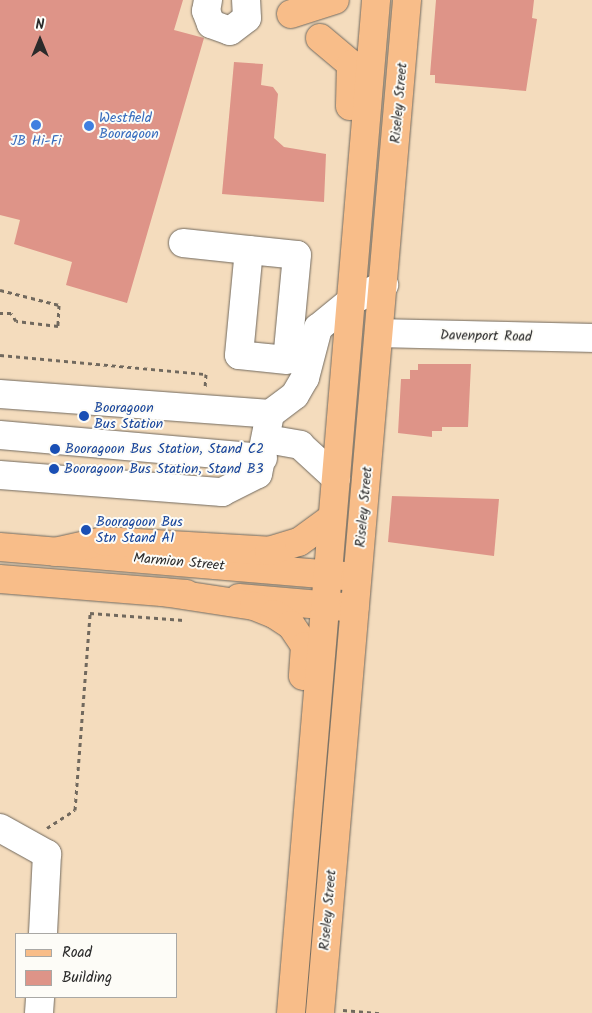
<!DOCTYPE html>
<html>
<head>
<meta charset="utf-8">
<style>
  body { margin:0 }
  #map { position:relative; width:592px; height:1013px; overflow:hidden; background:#f4dcbd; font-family:Kalam,sans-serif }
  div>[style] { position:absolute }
  .building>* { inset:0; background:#de9488 }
  .path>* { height:3px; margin-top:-1.5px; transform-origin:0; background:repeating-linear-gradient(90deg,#71695e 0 4px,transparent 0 8px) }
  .roads { filter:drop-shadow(0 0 1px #71695e) drop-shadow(0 0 1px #71695e) }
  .minor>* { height:28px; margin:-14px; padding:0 14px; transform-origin:14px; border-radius:14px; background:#fff }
  .major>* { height:28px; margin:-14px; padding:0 14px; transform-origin:14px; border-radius:14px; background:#f8bd89 }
  .highway>* { height:28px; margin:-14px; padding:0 14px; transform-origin:14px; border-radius:14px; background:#f8bd89 }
  .dots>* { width:14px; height:14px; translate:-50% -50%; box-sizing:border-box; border:2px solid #fdfcf7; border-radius:50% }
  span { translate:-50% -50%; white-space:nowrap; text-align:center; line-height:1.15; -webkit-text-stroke:4px #fdfcf7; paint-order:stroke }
  .street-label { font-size:14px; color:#2b2b2b }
  .shop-label { font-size:14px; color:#366cbe }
  .left { translate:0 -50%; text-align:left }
  .transit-label { font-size:14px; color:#164399 }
  .legend { position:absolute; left:15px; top:933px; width:162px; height:65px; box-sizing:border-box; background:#fdfcf7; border:1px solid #a9a8a5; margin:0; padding:6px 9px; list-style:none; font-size:15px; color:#2b2b2b }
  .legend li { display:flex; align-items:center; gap:10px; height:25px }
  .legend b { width:25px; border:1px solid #a9a8a5 }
  .north { position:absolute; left:15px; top:15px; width:50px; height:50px; -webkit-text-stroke:4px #fdfcf7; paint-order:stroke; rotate:0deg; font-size:14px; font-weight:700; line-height:20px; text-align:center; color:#2b2b2b }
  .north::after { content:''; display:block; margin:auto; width:18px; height:22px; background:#2b2b2b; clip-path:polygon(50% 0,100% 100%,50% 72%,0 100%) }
</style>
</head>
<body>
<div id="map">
  <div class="building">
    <i style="clip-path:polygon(0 0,183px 0,174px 30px,204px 38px,127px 303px,66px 285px,72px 262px,14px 244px,20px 220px,0 215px)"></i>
    <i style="clip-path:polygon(436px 0,534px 0,532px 18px,537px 19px,526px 91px,435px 83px,435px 75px,430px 75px)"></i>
    <i style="clip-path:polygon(234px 62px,263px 64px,261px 85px,273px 87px,278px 94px,274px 138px,284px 147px,326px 154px,324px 202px,222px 194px)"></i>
    <i style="clip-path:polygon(418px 364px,471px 364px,468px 427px,442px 427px,442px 431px,432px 431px,432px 437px,398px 433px,401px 379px,410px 379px,410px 370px,418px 370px)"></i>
    <i style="clip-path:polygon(392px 496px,499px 499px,494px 556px,388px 542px)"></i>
  </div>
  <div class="path">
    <i style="left:0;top:290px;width:61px;rotate:14.3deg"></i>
    <i style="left:59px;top:305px;width:21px;rotate:93deg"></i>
    <i style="left:58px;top:326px;width:42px;rotate:-173.2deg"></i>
    <i style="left:16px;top:321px;width:9px;rotate:-122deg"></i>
    <i style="left:11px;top:313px;width:11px;rotate:180deg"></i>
    <i style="left:0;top:355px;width:207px;rotate:5.3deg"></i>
    <i style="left:206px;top:374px;width:13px;rotate:94deg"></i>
    <i style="left:47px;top:828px;width:33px;rotate:-33deg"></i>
    <i style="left:75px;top:810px;width:198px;rotate:-85.6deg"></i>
    <i style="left:90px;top:613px;width:94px;rotate:4.3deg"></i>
    <i style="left:343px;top:1010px;width:37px;rotate:5deg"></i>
  </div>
  <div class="roads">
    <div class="minor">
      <i style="left:208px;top:0;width:11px;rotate:100deg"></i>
      <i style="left:206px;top:11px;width:14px;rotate:69deg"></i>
      <i style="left:211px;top:24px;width:20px;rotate:20deg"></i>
      <i style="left:230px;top:31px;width:21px;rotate:-37deg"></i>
      <i style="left:247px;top:18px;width:18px;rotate:-93deg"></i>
      <i style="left:183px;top:243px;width:66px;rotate:6.1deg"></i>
      <i style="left:249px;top:250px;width:48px;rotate:5.9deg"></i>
      <i style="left:297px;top:255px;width:105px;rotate:95.4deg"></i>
      <i style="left:287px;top:360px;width:48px;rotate:-174.1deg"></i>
      <i style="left:239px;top:355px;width:105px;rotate:-84.6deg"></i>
      <i style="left:379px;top:333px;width:213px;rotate:1.3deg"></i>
      <i style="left:0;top:394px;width:271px;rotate:4.2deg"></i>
      <i style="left:270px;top:414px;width:31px;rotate:-37deg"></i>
      <i style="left:295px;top:395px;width:20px;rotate:-60deg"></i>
      <i style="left:305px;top:378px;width:52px;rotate:-75.4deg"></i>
      <i style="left:318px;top:328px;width:43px;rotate:-39.3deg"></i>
      <i style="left:351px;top:301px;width:37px;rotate:-26deg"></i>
      <i style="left:0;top:435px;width:264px;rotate:5deg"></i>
      <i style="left:267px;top:439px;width:34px;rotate:10deg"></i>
      <i style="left:300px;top:445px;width:49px;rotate:42.5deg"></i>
      <i style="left:0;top:475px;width:223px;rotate:4.4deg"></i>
      <i style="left:222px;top:492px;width:40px;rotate:-26.6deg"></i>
      <i style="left:258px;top:474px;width:61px;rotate:-78.7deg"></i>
      <i style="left:0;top:828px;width:54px;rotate:29deg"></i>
      <i style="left:47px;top:854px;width:80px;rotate:92.9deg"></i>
      <i style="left:39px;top:1013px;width:16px;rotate:-86deg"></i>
    </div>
    <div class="major">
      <i style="left:0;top:547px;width:358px;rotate:4.8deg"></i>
      <i style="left:0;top:579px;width:187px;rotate:4.6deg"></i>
      <i style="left:239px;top:598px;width:116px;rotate:4.9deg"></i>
    </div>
    <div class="highway">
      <i style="left:291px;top:14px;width:46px;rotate:-17.7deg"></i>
      <i style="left:320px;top:38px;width:40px;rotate:40deg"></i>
      <i style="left:351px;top:64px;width:42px;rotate:91.4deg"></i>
      <i style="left:55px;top:552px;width:49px;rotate:-12.9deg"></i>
      <i style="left:103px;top:541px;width:166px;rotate:3.4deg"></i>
      <i style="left:269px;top:551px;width:31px;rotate:-17deg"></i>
      <i style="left:299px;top:542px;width:41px;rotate:-36deg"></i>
      <i style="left:163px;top:592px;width:92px;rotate:8.7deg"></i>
      <i style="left:254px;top:606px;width:22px;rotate:22deg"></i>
      <i style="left:274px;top:614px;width:20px;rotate:33deg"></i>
      <i style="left:291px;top:625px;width:25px;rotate:56deg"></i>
      <i style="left:305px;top:646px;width:30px;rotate:94deg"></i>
      <i style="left:291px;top:1013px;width:1017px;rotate:-85.2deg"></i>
      <i style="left:320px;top:1013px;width:1017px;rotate:-85.09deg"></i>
    </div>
  </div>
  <div class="dots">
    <i style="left:36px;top:125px;background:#3f7fe0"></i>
    <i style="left:89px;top:126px;background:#3f7fe0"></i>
    <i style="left:84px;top:416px;background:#1a4fb4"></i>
    <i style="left:55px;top:449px;background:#1a4fb4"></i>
    <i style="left:54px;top:469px;background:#1a4fb4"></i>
    <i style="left:86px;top:530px;background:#1a4fb4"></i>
  </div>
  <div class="street-label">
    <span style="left:399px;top:103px;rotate:-85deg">Riseley Street</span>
    <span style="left:486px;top:336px;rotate:1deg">Davenport Road</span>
    <span style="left:364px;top:507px;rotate:-85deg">Riseley Street</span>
    <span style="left:179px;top:562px;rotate:5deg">Marmion Street</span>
    <span style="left:328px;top:910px;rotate:-85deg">Riseley Street</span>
  </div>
  <div class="shop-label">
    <span class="left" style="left:99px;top:126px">Westfield<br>Booragoon</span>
    <span style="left:36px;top:141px">JB Hi-Fi</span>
  </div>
  <div class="transit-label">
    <span class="left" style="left:94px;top:416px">Booragoon<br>Bus Station</span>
    <span class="left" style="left:65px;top:449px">Booragoon Bus Station, Stand C2</span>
    <span class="left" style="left:64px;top:469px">Booragoon Bus Station, Stand B3</span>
    <span class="left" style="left:96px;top:530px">Booragoon Bus<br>Stn Stand A1</span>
  </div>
  <ul class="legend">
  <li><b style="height:6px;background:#f8bd89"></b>Road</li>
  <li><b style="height:14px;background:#de9488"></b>Building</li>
  </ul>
  <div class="north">N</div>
</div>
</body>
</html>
